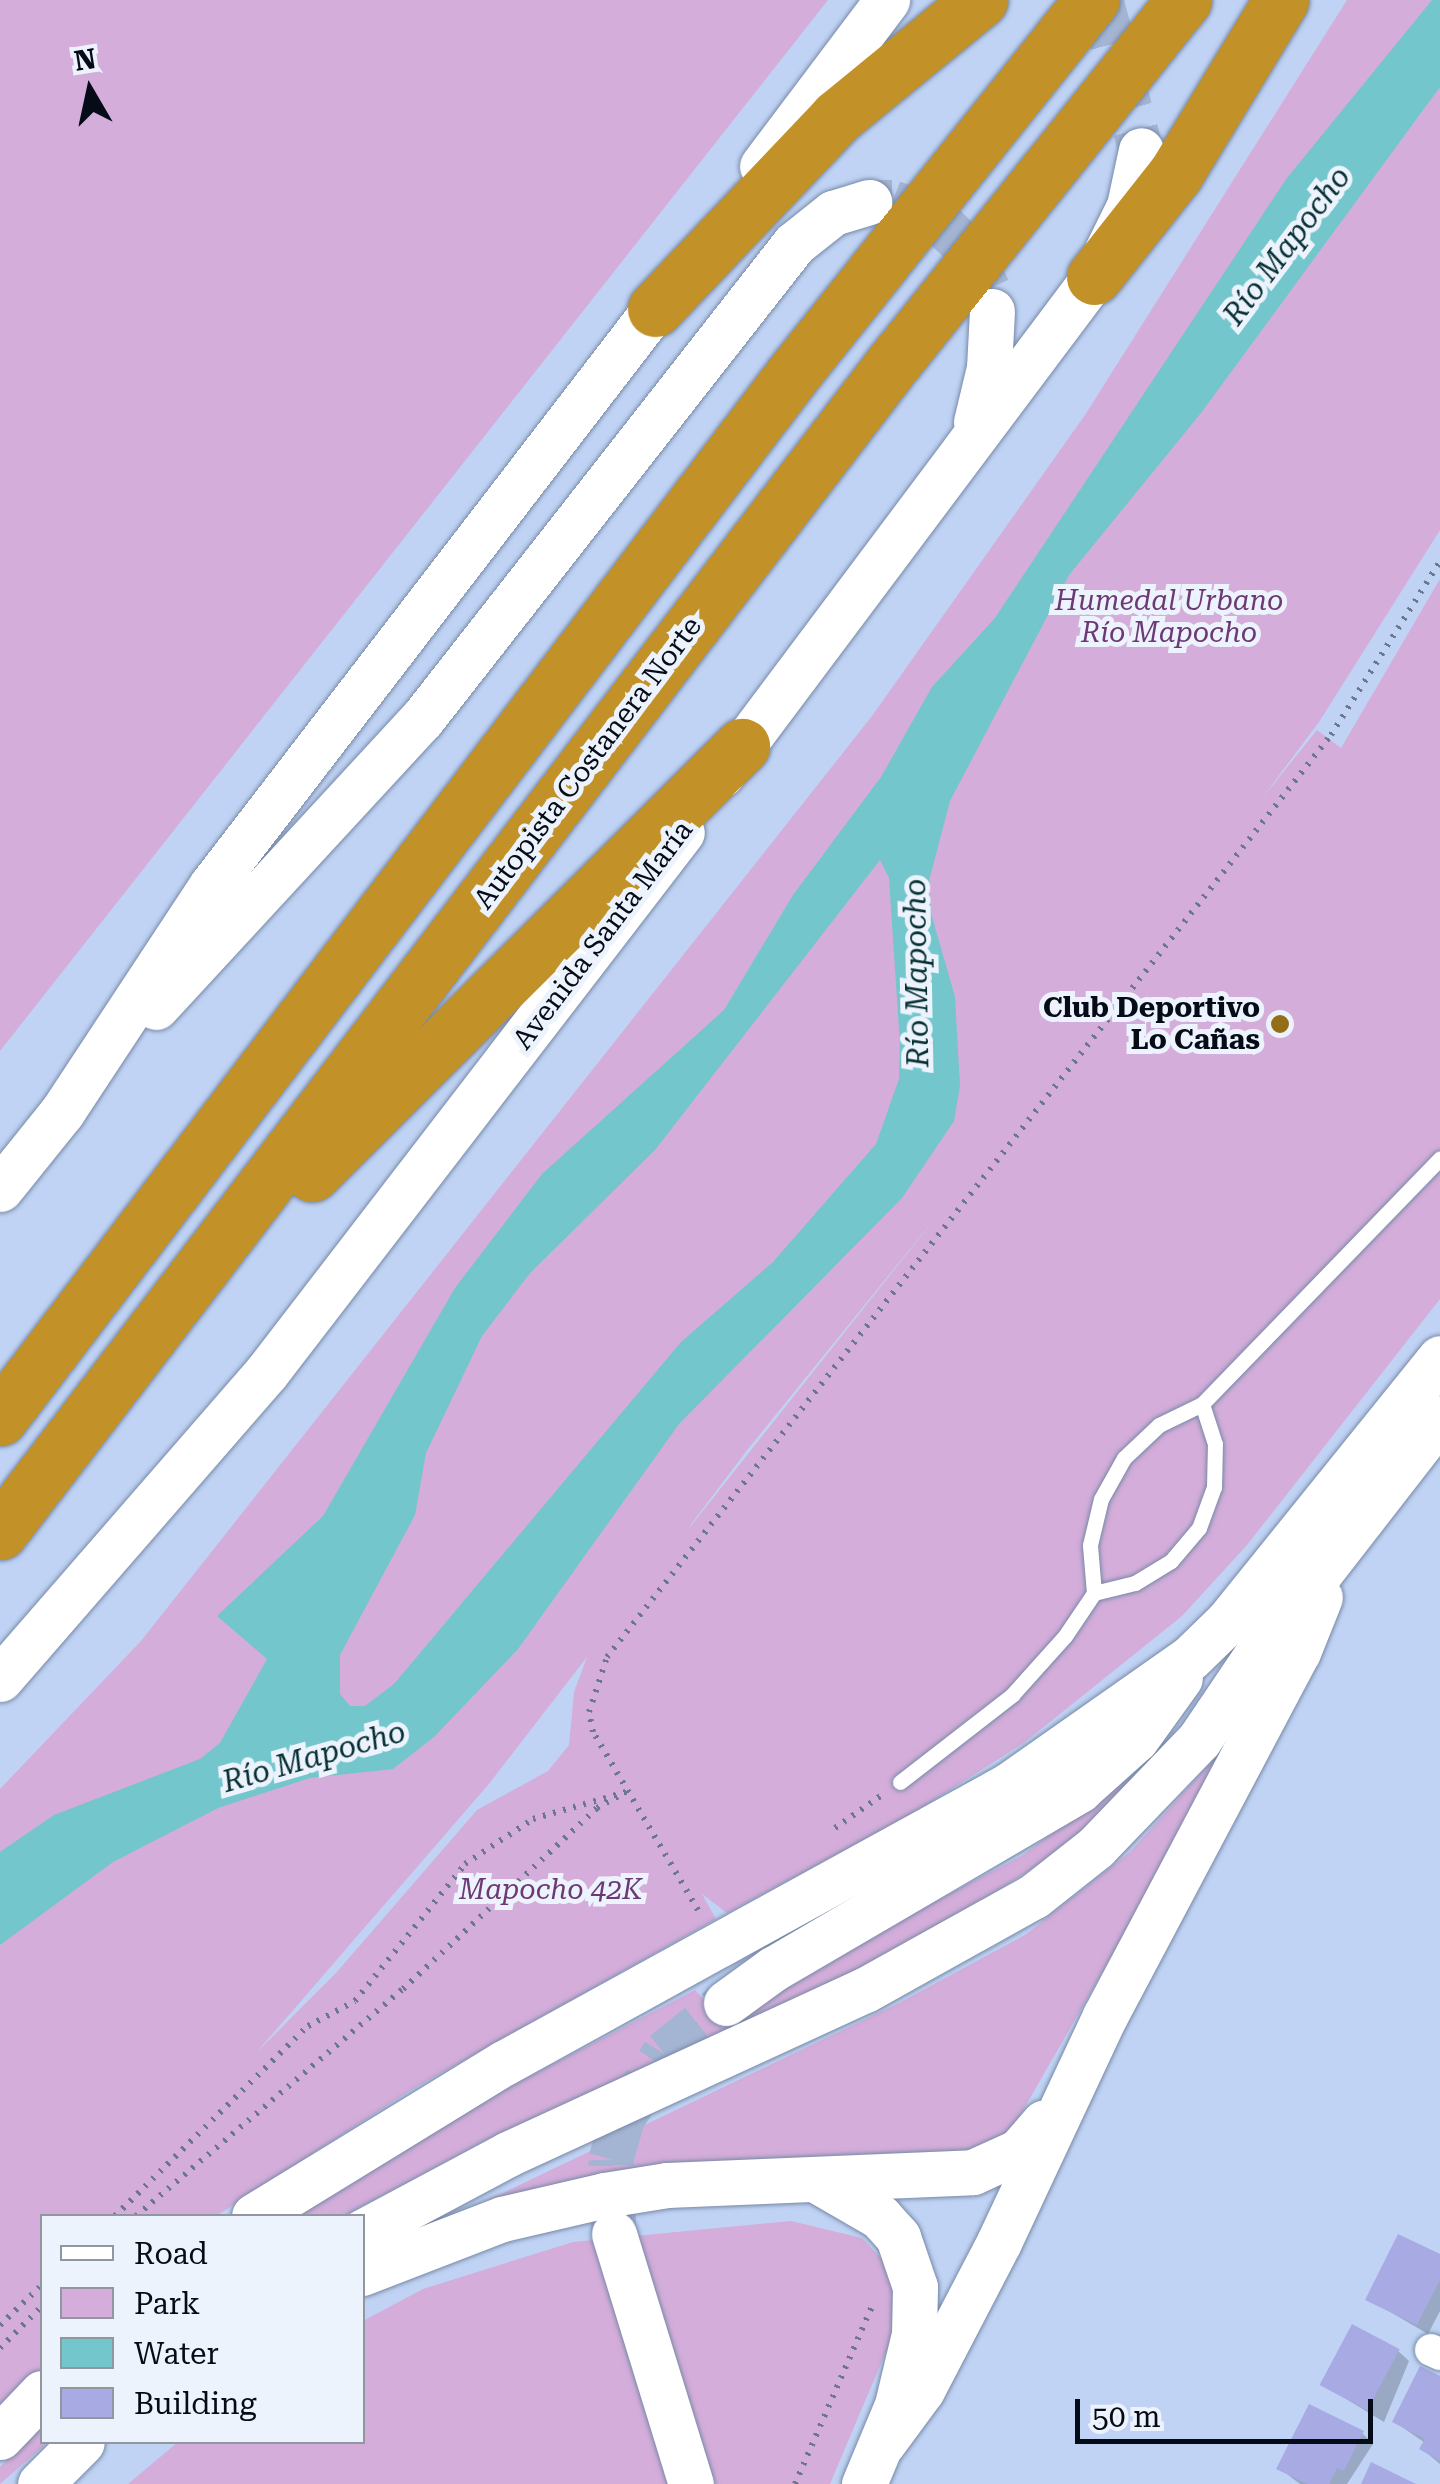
<!DOCTYPE html>
<html>
<head>
<meta charset="utf-8">
<style>
  body { margin:0 }
  #map { position:relative; width:1440px; height:2484px; overflow:hidden; background:#c0d3f4; font-family:"Roboto Serif",serif }
  div>[style] { position:absolute }
  .green>* { inset:0; background:#d4adda }
  .water>* { inset:0; background:#72c6cc }
  .shadow>* { inset:0; background:#0003 }
  .building>* { inset:0; background:#a7aae3; transform-origin:0 0 }
  .secondary-tunnel>* { height:45px; margin-top:-22.5px; transform-origin:0; background:repeating-linear-gradient(90deg,#a4b5d3 0 45px,transparent 0 67px) }
  .path>* { height:6px; margin-top:-3px; transform-origin:0; background:repeating-linear-gradient(90deg,#6a778d 0 2.5px,transparent 0 10.5px) }
  .roads { filter:drop-shadow(0 0 2px #7789a7) drop-shadow(0 0 2px #7789a7) }
  .lane>* { height:15px; margin:-7.5px; padding:0 7.5px; transform-origin:7.5px; border-radius:7.5px; background:#fff }
  .street>* { height:32px; margin:-16px; padding:0 16px; transform-origin:16px; border-radius:16px; background:#fff }
  .secondary>* { height:45px; margin:-22.5px; padding:0 22.5px; transform-origin:22.5px; border-radius:22.5px; background:#fff }
  .highway>* { height:55px; margin:-27.5px; padding:0 27.5px; transform-origin:27.5px; border-radius:27.5px; background:#c29127 }
  .dots>* { width:28px; height:28px; translate:-50% -50%; box-sizing:border-box; border:5px solid #edf3fd; border-radius:50% }
  span { translate:-50% -50%; white-space:nowrap; text-align:center; line-height:1.15; -webkit-text-stroke:10px #edf3fd; paint-order:stroke }
  .park-label { font-size:28px; color:#6c3975; font-style:italic }
  .street-label { font-size:28px; color:#060c17 }
  .poi-label { font-size:28px; color:#060c17; font-weight:700 }
  .right { translate:-100% -50%; text-align:right }
  .water-label { font-size:30px; color:#053033; font-style:italic }
  .legend { position:absolute; left:40px; top:2214px; width:325px; height:230px; box-sizing:border-box; background:#edf3fd; border:2px solid #9197a1; margin:0; padding:12px 18px; list-style:none; font-size:30px; color:#060c17 }
  .legend li { display:flex; align-items:center; gap:20px; height:50px }
  .legend b { width:50px; border:2px solid #9197a1 }
  .north { position:absolute; left:40px; top:40px; width:100px; height:100px; -webkit-text-stroke:8px #edf3fd; paint-order:stroke; rotate:351deg; font-size:28px; font-weight:700; line-height:40px; text-align:center; color:#060c17 }
  .north::after { content:''; display:block; margin:auto; width:35px; height:45px; background:#060c17; clip-path:polygon(50% 0,100% 100%,50% 72%,0 100%) }
  .scale { position:absolute; left:1075px; top:2399px; width:298px; height:45px; box-sizing:border-box; border:5px solid #060c17; border-top:0; padding-left:12px; font-size:30px; line-height:35px; white-space:nowrap; color:#060c17; -webkit-text-stroke:8px #edf3fd; paint-order:stroke }
</style>
</head>
<body>
<div id="map">
  <div class="green">
    <i style="clip-path:polygon(0 0,828px 0,0 1051px)"></i>
    <i style="clip-path:polygon(evenodd,1347px 0,1440px 0,1440px 530px,1319px 722px,1260px 801px,1317px 730px,1341px 748px,1440px 579px,1440px 1299px,1247px 1545px,1182px 1616px,1025px 1742px,909px 1816px,727px 1913px,702px 1894px,716px 1919px,411px 2090px,216px 2216px,42px 2216px,42px 2371px,0 2415px,0 1789px,141px 1641px,872px 716px,1085px 415px,1347px 0,944px 1207px,690px 1527px,689px 1527px,748px 1449px,944px 1207px,1347px 0,587px 1657px,574px 1692px,569px 1745px,548px 1771px,477px 1810px,336px 1973px,256px 2053px,488px 1785px,587px 1657px)"></i>
    <i style="clip-path:polygon(1243px 1727px,1006px 2140px,971px 2153px,428px 2229px,899px 2003px,1025px 1935px,1130px 1852px)"></i>
    <i style="clip-path:polygon(1131px 1774px,1137px 1778px,1058px 1853px,906px 1947px,486px 2140px,344px 2216px,292px 2216px,505px 2089px,695px 1990px,726px 2023px,850px 1946px,1023px 1855px)"></i>
    <i style="clip-path:polygon(791px 2221px,862px 2238px,892px 2270px,904px 2309px,830px 2484px,128px 2484px,178px 2442px,362px 2442px,363px 2321px,423px 2289px,573px 2242px)"></i>
    <i style="clip-path:polygon(42px 2424px,48px 2442px,0 2484px,0 2467px)"></i>
  </div>
  <div class="water">
    <i style="clip-path:polygon(evenodd,1432px 0,1440px 0,1440px 87px,1201px 413px,1069px 575px,950px 801px,929px 881px,931px 913px,955px 997px,960px 1086px,954px 1121px,902px 1198px,679px 1424px,518px 1649px,434px 1737px,393px 1769px,310px 1778px,218px 1808px,113px 1862px,0 1945px,0 1852px,54px 1815px,200px 1759px,220px 1743px,267px 1659px,217px 1616px,323px 1516px,455px 1288px,542px 1174px,724px 1010px,793px 895px,881px 777px,932px 687px,995px 618px,1287px 178px,1432px 0,880px 860px,889px 878px,900px 1044px,899px 1079px,876px 1144px,773px 1262px,681px 1342px,394px 1684px,365px 1706px,350px 1706px,340px 1694px,340px 1655px,415px 1515px,426px 1453px,482px 1336px,530px 1273px,655px 1150px,880px 860px)"></i>
  </div>
  <div class="shadow">
    <i style="clip-path:polygon(1440px 2257px,1440px 2311px,1428px 2334px,1368px 2299px)"></i>
    <i style="clip-path:polygon(1398px 2351px,1409px 2361px,1384px 2422px,1323px 2385px)"></i>
    <i style="clip-path:polygon(1440px 2382px,1440px 2464px,1422px 2449px,1425px 2443px,1395px 2422px)"></i>
    <i style="clip-path:polygon(1362px 2433px,1373px 2444px,1347px 2484px,1300px 2484px,1279px 2468px)"></i>
  </div>
  <div class="building">
    <i style="clip-path:polygon(1398px 2234px,1440px 2254px,1440px 2280px,1417px 2325px,1365px 2300px)"></i>
    <i style="left:1352px;top:2324px;width:54px;height:69px;rotate:28deg"></i>
    <i style="clip-path:polygon(1420px 2366px,1440px 2376px,1440px 2461px,1419px 2449px,1425px 2439px,1392px 2422px)"></i>
    <i style="clip-path:polygon(1309px 2404px,1364px 2431px,1344px 2471px,1337px 2468px,1329px 2484px,1307px 2484px,1276px 2469px)"></i>
    <i style="clip-path:polygon(1371px 2462px,1416px 2484px,1361px 2484px)"></i>
  </div>
  <div class="secondary-tunnel">
    <i style="left:1101px;top:0;width:155px;rotate:75.1deg"></i>
    <i style="left:869px;top:202px;width:23px"></i>
    <i style="left:892px;top:202px;width:48px;rotate:20.7deg"></i>
    <i style="left:937px;top:219px;width:46px;rotate:44.1deg"></i>
    <i style="left:970px;top:251px;width:42px;rotate:64.7deg"></i>
    <i style="left:614px;top:2232px;width:73px;rotate:-92.4deg"></i>
    <i style="left:611px;top:2159px;width:41px;rotate:-74.6deg"></i>
    <i style="left:622px;top:2119px;width:78px;rotate:-57.5deg"></i>
    <i style="left:664px;top:2053px;width:80px;rotate:-38.9deg"></i>
  </div>
  <div class="path">
    <i style="left:835px;top:1828px;width:57px;rotate:-35.1deg"></i>
    <i style="left:698px;top:1910px;width:207px;rotate:-120.5deg"></i>
    <i style="left:593px;top:1732px;width:20px;rotate:-101deg"></i>
    <i style="left:589px;top:1712px;width:58px;rotate:-71.9deg"></i>
    <i style="left:607px;top:1657px;width:1172px;rotate:-51.86deg"></i>
    <i style="left:1331px;top:735px;width:205px;rotate:-57.9deg"></i>
    <i style="left:115px;top:2216px;width:271px;rotate:-44.6deg"></i>
    <i style="left:308px;top:2026px;width:53px;rotate:-28deg"></i>
    <i style="left:355px;top:2001px;width:176px;rotate:-51.2deg"></i>
    <i style="left:465px;top:1864px;width:82px;rotate:-33.5deg"></i>
    <i style="left:533px;top:1819px;width:97px;rotate:-16.2deg"></i>
    <i style="left:136px;top:2216px;width:350px;rotate:-40.4deg"></i>
    <i style="left:403px;top:1989px;width:265px;rotate:-43deg"></i>
    <i style="left:597px;top:1808px;width:26px;rotate:-29deg"></i>
    <i style="left:0;top:2325px;width:58px;rotate:-43.6deg"></i>
    <i style="left:0;top:2348px;width:59px;rotate:-45deg"></i>
    <i style="left:795px;top:2484px;width:194px;rotate:-66.6deg"></i>
  </div>
  <div class="roads">
    <div class="lane">
      <i style="left:1094px;top:1593px;width:42px;rotate:-13.7deg"></i>
      <i style="left:1135px;top:1583px;width:42px;rotate:-31.4deg"></i>
      <i style="left:1171px;top:1561px;width:43px;rotate:-49.7deg"></i>
      <i style="left:1199px;top:1528px;width:44px;rotate:-69.9deg"></i>
      <i style="left:1214px;top:1487px;width:43px;rotate:-88.7deg"></i>
      <i style="left:1215px;top:1444px;width:42px;rotate:-108deg"></i>
      <i style="left:900px;top:1782px;width:142px;rotate:-37.8deg"></i>
      <i style="left:1012px;top:1695px;width:79px;rotate:-48.1deg"></i>
      <i style="left:1065px;top:1636px;width:52px;rotate:-56deg"></i>
      <i style="left:1094px;top:1593px;width:48px;rotate:-94.8deg"></i>
      <i style="left:1090px;top:1545px;width:47px;rotate:-76.6deg"></i>
      <i style="left:1101px;top:1499px;width:47px;rotate:-60.7deg"></i>
      <i style="left:1124px;top:1458px;width:48px;rotate:-43.3deg"></i>
      <i style="left:1159px;top:1425px;width:48px;rotate:-26deg"></i>
      <i style="left:1202px;top:1404px;width:342px;rotate:-45.9deg"></i>
    </div>
    <div class="street">
      <i style="left:1431px;top:2350px;width:10px;rotate:24deg"></i>
    </div>
    <div class="secondary">
      <i style="left:762px;top:166px;width:208px;rotate:-53deg"></i>
      <i style="left:976px;top:422px;width:56px;rotate:-76.5deg"></i>
      <i style="left:989px;top:368px;width:57px;rotate:-87deg"></i>
      <i style="left:721px;top:775px;width:622px;rotate:-53.17deg"></i>
      <i style="left:1094px;top:277px;width:79px;rotate:-63.8deg"></i>
      <i style="left:1129px;top:206px;width:57px;rotate:-77.9deg"></i>
      <i style="left:156px;top:1007px;width:392px;rotate:-47.3deg"></i>
      <i style="left:422px;top:719px;width:603px;rotate:-51.93deg"></i>
      <i style="left:794px;top:244px;width:50px;rotate:-38.5deg"></i>
      <i style="left:833px;top:213px;width:38px;rotate:-17deg"></i>
      <i style="left:0;top:1189px;width:99px;rotate:-51.2deg"></i>
      <i style="left:62px;top:1112px;width:271px;rotate:-56.6deg"></i>
      <i style="left:211px;top:886px;width:763px;rotate:-52.45deg"></i>
      <i style="left:0;top:1679px;width:405px;rotate:-49deg"></i>
      <i style="left:266px;top:1373px;width:682px;rotate:-52.44deg"></i>
      <i style="left:726px;top:2003px;width:58px;rotate:-35.9deg"></i>
      <i style="left:773px;top:1969px;width:355px;rotate:-30.3deg"></i>
      <i style="left:1079px;top:1790px;width:76px;rotate:-41.8deg"></i>
      <i style="left:1136px;top:1739px;width:75px;rotate:-54.2deg"></i>
      <i style="left:818px;top:2181px;width:72px;rotate:30.1deg"></i>
      <i style="left:880px;top:2217px;width:27px;rotate:48deg"></i>
      <i style="left:898px;top:2237px;width:53px;rotate:71.2deg"></i>
      <i style="left:915px;top:2287px;width:47px;rotate:91.2deg"></i>
      <i style="left:914px;top:2334px;width:73px;rotate:103.5deg"></i>
      <i style="left:897px;top:2405px;width:86px;rotate:112.7deg"></i>
      <i style="left:254px;top:2216px;width:293px;rotate:-31.5deg"></i>
      <i style="left:504px;top:2063px;width:576px;rotate:-28.83deg"></i>
      <i style="left:1009px;top:1785px;width:221px;rotate:-35.1deg"></i>
      <i style="left:1190px;top:1658px;width:52px;rotate:-44.2deg"></i>
      <i style="left:1227px;top:1622px;width:339px;rotate:-51.1deg"></i>
      <i style="left:362px;top:2232px;width:166px;rotate:-28.1deg"></i>
      <i style="left:508px;top:2154px;width:393px;rotate:-24.7deg"></i>
      <i style="left:865px;top:1990px;width:193px;rotate:-29.1deg"></i>
      <i style="left:1034px;top:1896px;width:79px;rotate:-38.3deg"></i>
      <i style="left:1096px;top:1847px;width:149px;rotate:-46.1deg"></i>
      <i style="left:1199px;top:1740px;width:104px;rotate:-56deg"></i>
      <i style="left:1257px;top:1654px;width:299px;rotate:-52.2deg"></i>
      <i style="left:614px;top:2234px;width:262px;rotate:72.9deg"></i>
      <i style="left:362px;top:2273px;width:150px;rotate:-21.1deg"></i>
      <i style="left:502px;top:2219px;width:106px;rotate:-13.1deg"></i>
      <i style="left:605px;top:2195px;width:63px;rotate:-9.2deg"></i>
      <i style="left:667px;top:2185px;width:306px;rotate:-2.4deg"></i>
      <i style="left:973px;top:2172px;width:51px;rotate:-24.5deg"></i>
      <i style="left:1019px;top:2151px;width:38px;rotate:-49deg"></i>
      <i style="left:0;top:2437px;width:61px;rotate:-46.3deg"></i>
      <i style="left:883px;top:2443px;width:66px;rotate:-53.7deg"></i>
      <i style="left:922px;top:2390px;width:167px;rotate:-62.5deg"></i>
      <i style="left:999px;top:2242px;width:250px;rotate:-64.9deg"></i>
      <i style="left:1105px;top:2016px;width:412px;rotate:-62.1deg"></i>
      <i style="left:1298px;top:1652px;width:59px;rotate:-68.2deg"></i>
      <i style="left:40px;top:2484px;width:59px;rotate:-45deg"></i>
    </div>
    <div class="highway">
      <i style="left:1094px;top:277px;width:132px;rotate:-51.7deg"></i>
      <i style="left:1176px;top:173px;width:202px;rotate:-58.7deg"></i>
      <i style="left:655px;top:309px;width:265px;rotate:-46.5deg"></i>
      <i style="left:837px;top:117px;width:185px;rotate:-39.3deg"></i>
      <i style="left:312px;top:1174px;width:607px;rotate:-44.87deg"></i>
      <i style="left:0;top:1418px;width:1311px;rotate:-52.78deg"></i>
      <i style="left:793px;top:374px;width:479px;rotate:-51.4deg"></i>
      <i style="left:0;top:1532px;width:1466px;rotate:-52.62deg"></i>
      <i style="left:890px;top:367px;width:470px;rotate:-51.3deg"></i>
    </div>
  </div>
  <div class="dots">
    <i style="left:1280px;top:1024px;background:#946d17"></i>
  </div>
  <div class="park-label">
    <span style="left:1169px;top:617px">Humedal Urbano<br>Río Mapocho</span>
    <span style="left:551px;top:1890px">Mapocho 42K</span>
  </div>
  <div class="street-label">
    <span style="left:588px;top:763px;rotate:-53deg">Autopista Costanera Norte</span>
    <span style="left:603px;top:935px;rotate:-53deg">Avenida Santa María</span>
  </div>
  <div class="poi-label">
    <span class="right" style="left:1260px;top:1024px">Club Deportivo<br>Lo Cañas</span>
  </div>
  <div class="water-label">
    <span style="left:1287px;top:246px;rotate:-53deg">Río Mapocho</span>
    <span style="left:917px;top:973px;rotate:-91deg">Río Mapocho</span>
    <span style="left:314px;top:1757px;rotate:-16deg">Río Mapocho</span>
  </div>
  <ul class="legend">
  <li><b style="height:12px;background:#fff"></b>Road</li>
  <li><b style="height:28px;background:#d4adda"></b>Park</li>
  <li><b style="height:28px;background:#72c6cc"></b>Water</li>
  <li><b style="height:28px;background:#a7aae3"></b>Building</li>
  </ul>
  <div class="north">N</div>
  <div class="scale">50 m</div>
</div>
</body>
</html>
